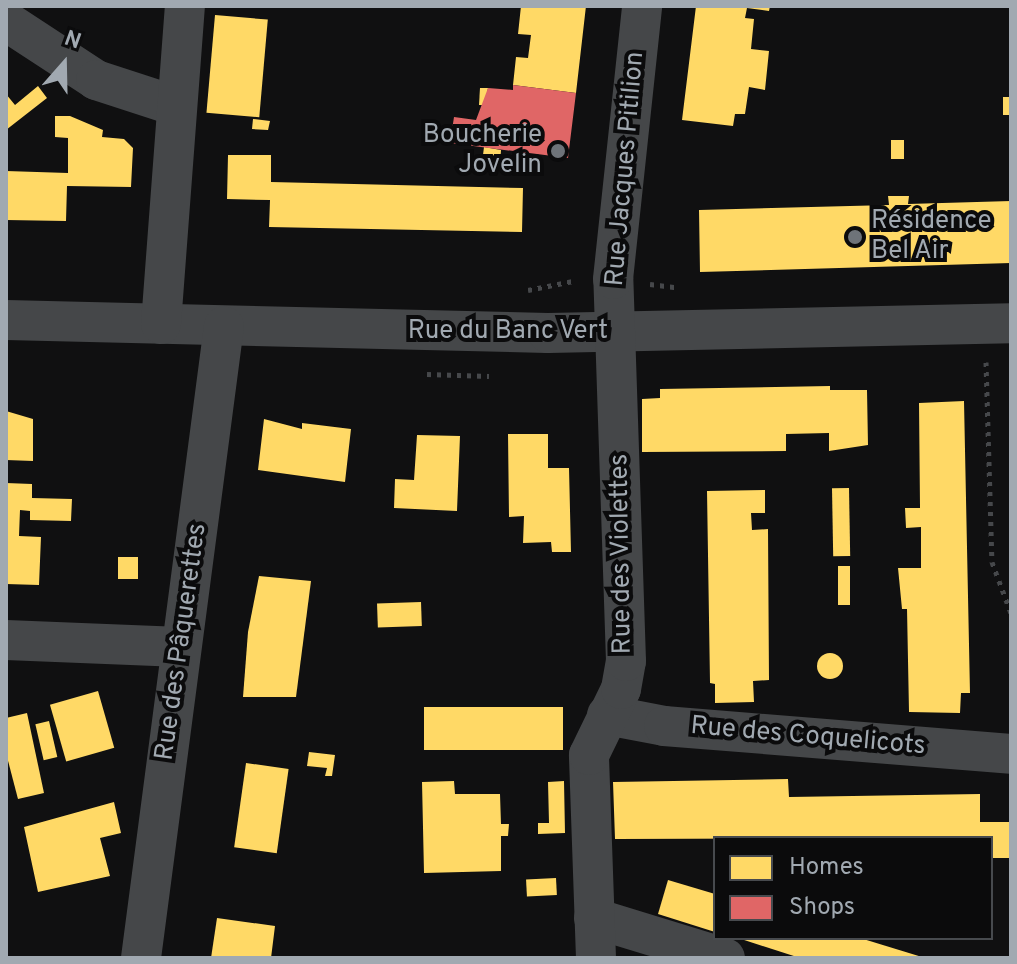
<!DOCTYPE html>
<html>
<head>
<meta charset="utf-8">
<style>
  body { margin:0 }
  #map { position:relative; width:1017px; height:964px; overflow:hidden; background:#101011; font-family:Overpass,sans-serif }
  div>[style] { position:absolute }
  .homes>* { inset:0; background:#ffd966; transform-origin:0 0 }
  .round { border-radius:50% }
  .shops>* { inset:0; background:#e06666 }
  .path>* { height:5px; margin-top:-2.5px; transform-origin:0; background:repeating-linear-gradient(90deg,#46484b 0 4px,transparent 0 10px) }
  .minor>* { height:40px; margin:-20px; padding:0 20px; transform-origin:20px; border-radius:20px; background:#454749 }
  .dots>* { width:22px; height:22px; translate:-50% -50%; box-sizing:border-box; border:4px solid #0b0b0c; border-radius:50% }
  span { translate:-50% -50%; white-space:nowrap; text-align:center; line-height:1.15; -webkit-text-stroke:8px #0b0b0c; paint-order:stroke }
  .poi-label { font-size:26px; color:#a1a9b1 }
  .right { translate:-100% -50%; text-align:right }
  .left { translate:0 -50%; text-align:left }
  .street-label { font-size:26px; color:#a1a9b1 }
  .frame { position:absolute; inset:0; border:8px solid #a1a9b1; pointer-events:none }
  .legend { position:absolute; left:713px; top:836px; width:280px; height:104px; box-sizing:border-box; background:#0b0b0c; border:2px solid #474a4e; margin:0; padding:10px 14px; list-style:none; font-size:24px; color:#a1a9b1 }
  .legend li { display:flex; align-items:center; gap:16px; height:40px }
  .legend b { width:40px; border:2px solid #474a4e }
  .north { position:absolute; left:24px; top:24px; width:80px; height:80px; -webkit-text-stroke:6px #0b0b0c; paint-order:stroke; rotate:20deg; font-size:22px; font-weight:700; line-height:32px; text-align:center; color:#a1a9b1 }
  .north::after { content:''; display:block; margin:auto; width:28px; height:36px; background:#a1a9b1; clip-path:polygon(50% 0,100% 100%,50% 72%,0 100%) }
</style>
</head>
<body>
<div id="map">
  <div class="homes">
    <i style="clip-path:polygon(521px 6px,586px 6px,576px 93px,513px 85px,516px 57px,528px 58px,531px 35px,518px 34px)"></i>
    <i style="clip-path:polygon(696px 6px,770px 6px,769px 11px,747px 8px,745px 18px,754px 19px,751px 49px,769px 51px,765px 90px,749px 87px,745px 114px,735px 114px,733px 126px,682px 120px)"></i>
    <i style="left:215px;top:15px;width:53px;height:98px;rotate:5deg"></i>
    <i style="clip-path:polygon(38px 86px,47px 98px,6px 130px,6px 94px,15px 105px)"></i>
    <i style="clip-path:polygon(480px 88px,488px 88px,485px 105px,479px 105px)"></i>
    <i style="left:1003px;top:97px;width:8px;height:18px"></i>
    <i style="clip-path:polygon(55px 116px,70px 116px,103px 130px,102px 137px,124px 139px,133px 148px,131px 187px,67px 186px,66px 221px,6px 220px,6px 171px,68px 173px,68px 138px,55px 137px)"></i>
    <i style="clip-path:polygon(253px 119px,270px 121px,268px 130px,252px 129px)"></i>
    <i style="left:891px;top:140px;width:13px;height:19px"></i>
    <i style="clip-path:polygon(484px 147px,501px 150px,500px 164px,482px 163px)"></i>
    <i style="clip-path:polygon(228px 155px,271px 155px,271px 182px,523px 188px,522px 232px,269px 227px,270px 200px,227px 199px)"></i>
    <i style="clip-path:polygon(888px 196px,909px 196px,908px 204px,1011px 201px,1011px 263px,700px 272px,699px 210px,889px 205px)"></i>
    <i style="clip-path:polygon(830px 386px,830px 390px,867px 390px,868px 445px,829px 451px,829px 433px,786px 434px,786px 451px,642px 452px,642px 399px,660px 398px,660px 389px)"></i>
    <i style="clip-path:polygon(964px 401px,970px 693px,961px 693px,960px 713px,909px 712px,907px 609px,902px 609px,898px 568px,921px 568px,921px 527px,906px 528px,905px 508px,920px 508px,919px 403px)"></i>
    <i style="clip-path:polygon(6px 411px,33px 419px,33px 461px,6px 460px)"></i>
    <i style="clip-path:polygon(264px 419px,302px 429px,302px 423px,351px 429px,345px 482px,258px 470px)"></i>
    <i style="clip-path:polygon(508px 434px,548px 434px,548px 468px,569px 468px,571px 552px,552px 552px,551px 542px,523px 543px,524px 516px,509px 517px)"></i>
    <i style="clip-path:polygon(417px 435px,460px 436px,457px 511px,394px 508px,395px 479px,414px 480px)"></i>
    <i style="clip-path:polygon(6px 483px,32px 484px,32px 498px,72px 499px,71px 521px,30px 520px,30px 511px,20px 510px,19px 536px,41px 537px,39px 585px,6px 584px)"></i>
    <i style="left:849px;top:488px;width:68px;height:17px;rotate:89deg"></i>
    <i style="clip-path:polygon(765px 490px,765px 513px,751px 513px,752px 530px,768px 529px,769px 680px,753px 681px,754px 702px,715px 703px,715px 684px,710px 683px,707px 491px)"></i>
    <i style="left:118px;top:557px;width:20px;height:22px"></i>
    <i style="left:838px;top:566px;width:12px;height:39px"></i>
    <i style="clip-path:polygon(259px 576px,311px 581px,296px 697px,243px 697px,248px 632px)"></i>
    <i style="left:421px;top:602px;width:24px;height:44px;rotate:88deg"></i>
    <i class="round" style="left:817px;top:653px;width:26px;height:26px"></i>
    <i style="left:98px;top:691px;width:59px;height:50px;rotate:74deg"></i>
    <i style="left:563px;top:707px;width:43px;height:139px;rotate:90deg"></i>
    <i style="clip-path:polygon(27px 713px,44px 793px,18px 799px,6px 753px,6px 718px)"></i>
    <i style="left:49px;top:721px;width:37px;height:14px;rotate:77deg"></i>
    <i style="clip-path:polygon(309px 752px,335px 755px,332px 776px,325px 776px,327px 768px,307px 766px)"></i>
    <i style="left:246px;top:763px;width:43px;height:85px;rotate:8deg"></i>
    <i style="clip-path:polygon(788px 779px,789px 797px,980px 794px,980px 822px,1011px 822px,1011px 858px,991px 858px,991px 838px,615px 839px,613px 782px)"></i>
    <i style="clip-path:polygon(454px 781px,455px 794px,500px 794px,501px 824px,509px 824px,508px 836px,501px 836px,501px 871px,424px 873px,422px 782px)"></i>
    <i style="clip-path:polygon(564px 781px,565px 833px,538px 834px,538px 823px,549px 823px,548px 782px)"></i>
    <i style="clip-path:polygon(114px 802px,121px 833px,100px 838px,110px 876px,38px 892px,24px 827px)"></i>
    <i style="left:556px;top:878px;width:17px;height:30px;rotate:87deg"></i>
    <i style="clip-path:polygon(668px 880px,715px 894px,715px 932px,658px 914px)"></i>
    <i style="clip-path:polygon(217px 918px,275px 926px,271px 958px,211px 958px)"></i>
    <i style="clip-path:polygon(738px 938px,860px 938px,922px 957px,800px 958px)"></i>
  </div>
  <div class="shops">
    <i style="clip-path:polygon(513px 85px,576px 93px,568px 158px,450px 143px,454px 117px,476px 120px,488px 88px,513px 90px)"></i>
  </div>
  <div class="path">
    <i style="left:650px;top:284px;width:26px;rotate:7deg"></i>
    <i style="left:528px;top:290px;width:46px;rotate:-11.3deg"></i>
    <i style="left:986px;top:362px;width:200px;rotate:88.3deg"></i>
    <i style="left:992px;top:562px;width:54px;rotate:69.6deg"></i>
    <i style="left:427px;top:374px;width:62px;rotate:1.8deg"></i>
  </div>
  <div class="minor">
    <i style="left:6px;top:21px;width:108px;rotate:33.2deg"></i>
    <i style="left:96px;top:80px;width:84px;rotate:18deg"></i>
    <i style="left:6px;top:320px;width:542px;rotate:1.37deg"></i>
    <i style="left:548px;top:333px;width:463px;rotate:-1.2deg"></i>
    <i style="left:161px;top:324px;width:319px;rotate:-85.7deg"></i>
    <i style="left:6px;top:640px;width:175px;rotate:2.3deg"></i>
    <i style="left:607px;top:715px;width:58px;rotate:10.9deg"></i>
    <i style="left:664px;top:726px;width:348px;rotate:4.6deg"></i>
    <i style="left:594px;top:918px;width:137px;rotate:17deg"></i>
    <i style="left:141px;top:958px;width:637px;rotate:-82.52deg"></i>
    <i style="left:596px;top:958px;width:203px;rotate:-92deg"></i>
    <i style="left:589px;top:755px;width:73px;rotate:-64.1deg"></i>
    <i style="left:621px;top:689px;width:28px;rotate:-80deg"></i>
    <i style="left:626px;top:661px;width:382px;rotate:-91.9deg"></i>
    <i style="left:613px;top:279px;width:275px;rotate:-83.9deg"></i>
  </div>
  <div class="dots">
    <i style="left:558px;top:151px;background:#6e7379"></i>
    <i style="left:855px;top:237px;background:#6e7379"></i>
  </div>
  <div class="poi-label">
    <span class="right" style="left:542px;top:151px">Boucherie<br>Jovelin</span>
    <span class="left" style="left:871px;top:237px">Résidence<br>Bel Air</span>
  </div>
  <div class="street-label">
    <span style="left:626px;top:169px;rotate:-85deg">Rue Jacques Pitilion</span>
    <span style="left:508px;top:332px">Rue du Banc Vert</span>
    <span style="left:622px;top:554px;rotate:-91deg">Rue des Violettes</span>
    <span style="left:182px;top:642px;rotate:-82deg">Rue des Pâquerettes</span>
    <span style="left:808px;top:737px;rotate:5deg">Rue des Coquelicots</span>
  </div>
  <div class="frame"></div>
  <ul class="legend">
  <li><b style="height:22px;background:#ffd966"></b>Homes</li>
  <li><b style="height:22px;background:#e06666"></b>Shops</li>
  </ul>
  <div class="north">N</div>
</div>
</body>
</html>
